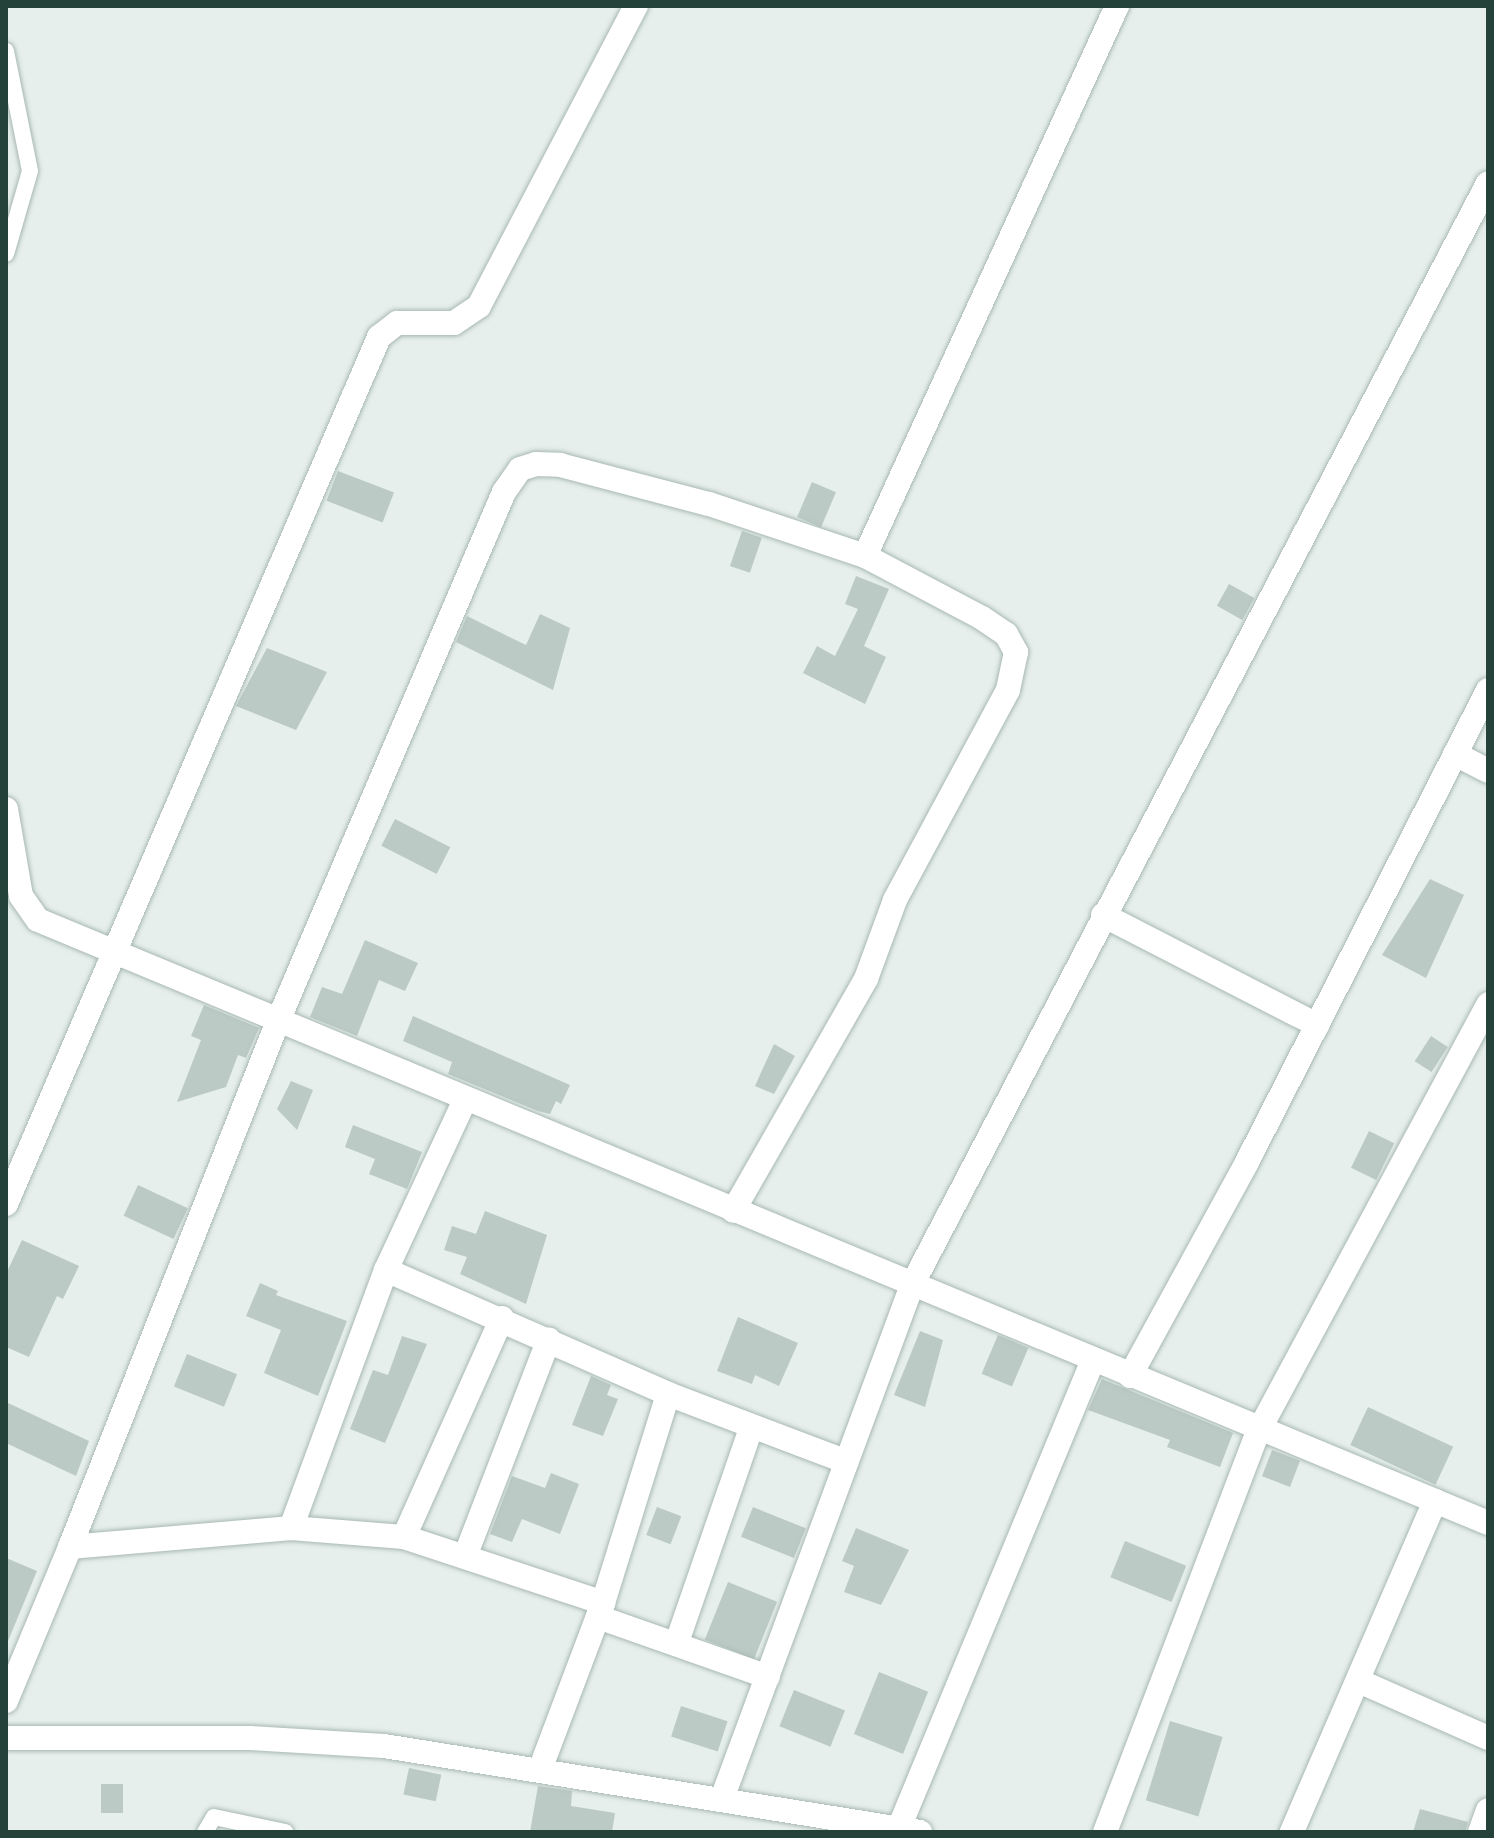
<!DOCTYPE html>
<html>
<head>
<meta charset="utf-8">
<style>
  body { margin:0 }
  #map { position:relative; width:1494px; height:1838px; overflow:hidden; background:#e6efeb; font-family:Mulish,sans-serif }
  div>[style] { position:absolute }
  .building>* { inset:0; background:#bbcac4; transform-origin:0 0 }
  .roads { filter:drop-shadow(0 0 2px #a8b8b2) drop-shadow(0 0 2px #a8b8b2) }
  .service>* { height:16px; margin:-8px; padding:0 8px; transform-origin:8px; border-radius:8px; background:#fff }
  .minor>* { height:24px; margin:-12px; padding:0 12px; transform-origin:12px; border-radius:12px; background:#fff }
  span { translate:-50% -50%; white-space:nowrap; text-align:center; line-height:1.15; -webkit-text-stroke:6px #f7fbf9; paint-order:stroke }
  .frame { position:absolute; inset:0; border:8px solid #24423a; pointer-events:none }
</style>
</head>
<body>
<div id="map">
  <div class="building">
    <i style="left:338px;top:471px;width:60px;height:32px;rotate:21deg"></i>
    <i style="left:812px;top:482px;width:26px;height:38px;rotate:23deg"></i>
    <i style="left:742px;top:531px;width:21px;height:37px;rotate:19deg"></i>
    <i style="clip-path:polygon(856px 576px,889px 589px,864px 646px,886px 657px,865px 704px,803px 673px,817px 646px,835px 656px,858px 609px,845px 604px)"></i>
    <i style="left:1229px;top:584px;width:29px;height:25px;rotate:29deg"></i>
    <i style="clip-path:polygon(540px 614px,570px 628px,553px 690px,456px 642px,467px 616px,526px 645px)"></i>
    <i style="clip-path:polygon(267px 648px,327px 672px,296px 730px,236px 706px)"></i>
    <i style="left:395px;top:819px;width:62px;height:30px;rotate:27deg"></i>
    <i style="clip-path:polygon(1430px 879px,1464px 895px,1426px 978px,1382px 955px)"></i>
    <i style="clip-path:polygon(365px 940px,418px 963px,405px 991px,379px 980px,357px 1036px,310px 1017px,322px 987px,342px 994px)"></i>
    <i style="clip-path:polygon(204px 1005px,259px 1028px,246px 1058px,238px 1055px,226px 1087px,177px 1102px,201px 1040px,191px 1036px)"></i>
    <i style="clip-path:polygon(413px 1016px,570px 1085px,561px 1104px,556px 1101px,550px 1114px,538px 1111px,448px 1074px,452px 1062px,403px 1041px)"></i>
    <i style="left:1431px;top:1036px;width:20px;height:30px;rotate:33deg"></i>
    <i style="clip-path:polygon(774px 1044px,795px 1056px,774px 1094px,755px 1086px)"></i>
    <i style="clip-path:polygon(291px 1081px,313px 1090px,297px 1130px,277px 1109px)"></i>
    <i style="clip-path:polygon(353px 1125px,422px 1152px,407px 1189px,369px 1174px,375px 1159px,345px 1147px)"></i>
    <i style="left:1369px;top:1131px;width:28px;height:41px;rotate:26deg"></i>
    <i style="left:138px;top:1185px;width:55px;height:34px;rotate:25deg"></i>
    <i style="clip-path:polygon(485px 1211px,547px 1235px,526px 1304px,460px 1274px,467px 1257px,444px 1250px,452px 1226px,476px 1234px)"></i>
    <i style="clip-path:polygon(22px 1240px,79px 1266px,63px 1299px,57px 1296px,29px 1357px,6px 1347px,6px 1274px)"></i>
    <i style="clip-path:polygon(260px 1283px,278px 1291px,276px 1295px,347px 1321px,318px 1396px,264px 1373px,281px 1330px,246px 1316px)"></i>
    <i style="clip-path:polygon(738px 1317px,798px 1343px,779px 1386px,755px 1375px,752px 1384px,717px 1371px)"></i>
    <i style="clip-path:polygon(920px 1331px,943px 1340px,925px 1407px,894px 1395px)"></i>
    <i style="left:998px;top:1335px;width:33px;height:42px;rotate:23deg"></i>
    <i style="clip-path:polygon(402px 1336px,427px 1344px,385px 1443px,350px 1429px,373px 1370px,388px 1375px)"></i>
    <i style="left:187px;top:1354px;width:54px;height:35px;rotate:22deg"></i>
    <i style="clip-path:polygon(591px 1376px,611px 1385px,607px 1395px,618px 1399px,603px 1436px,572px 1425px)"></i>
    <i style="clip-path:polygon(1102px 1379px,1233px 1433px,1220px 1467px,1167px 1447px,1170px 1440px,1088px 1410px)"></i>
    <i style="clip-path:polygon(6px 1402px,89px 1441px,76px 1476px,6px 1443px)"></i>
    <i style="left:1368px;top:1407px;width:94px;height:42px;rotate:25deg"></i>
    <i style="left:1272px;top:1450px;width:30px;height:28px;rotate:21deg"></i>
    <i style="clip-path:polygon(551px 1473px,579px 1484px,560px 1534px,522px 1519px,512px 1542px,490px 1534px,512px 1476px,545px 1488px)"></i>
    <i style="left:657px;top:1507px;width:26px;height:30px;rotate:21deg"></i>
    <i style="left:753px;top:1507px;width:57px;height:32px;rotate:22deg"></i>
    <i style="clip-path:polygon(856px 1528px,909px 1550px,881px 1605px,844px 1592px,854px 1566px,842px 1561px)"></i>
    <i style="left:1125px;top:1541px;width:66px;height:39px;rotate:22deg"></i>
    <i style="clip-path:polygon(6px 1558px,37px 1571px,6px 1646px)"></i>
    <i style="left:728px;top:1582px;width:53px;height:62px;rotate:22deg"></i>
    <i style="left:879px;top:1672px;width:53px;height:67px;rotate:22deg"></i>
    <i style="left:794px;top:1690px;width:55px;height:39px;rotate:22deg"></i>
    <i style="left:681px;top:1706px;width:49px;height:32px;rotate:18deg"></i>
    <i style="left:1170px;top:1721px;width:55px;height:83px;rotate:17deg"></i>
    <i style="left:409px;top:1768px;width:33px;height:27px;rotate:12deg"></i>
    <i style="left:101px;top:1784px;width:22px;height:29px"></i>
    <i style="clip-path:polygon(538px 1786px,572px 1791px,571px 1806px,615px 1813px,612px 1832px,530px 1832px)"></i>
    <i style="clip-path:polygon(1420px 1809px,1468px 1822px,1465px 1832px,1413px 1832px)"></i>
  </div>
  <div class="roads">
    <div class="service">
      <i style="left:6px;top:51px;width:122px;rotate:78.7deg"></i>
      <i style="left:30px;top:171px;width:86px;rotate:106.1deg"></i>
      <i style="left:205px;top:1832px;width:17px;rotate:-59deg"></i>
      <i style="left:214px;top:1817px;width:73px;rotate:11.9deg"></i>
    </div>
    <div class="minor">
      <i style="left:865px;top:556px;width:605px;rotate:-65.38deg"></i>
      <i style="left:1455px;top:754px;width:37px;rotate:27deg"></i>
      <i style="left:6px;top:809px;width:88px;rotate:80.2deg"></i>
      <i style="left:21px;top:896px;width:29px;rotate:55deg"></i>
      <i style="left:38px;top:920px;width:1513px;rotate:22.58deg"></i>
      <i style="left:1435px;top:1501px;width:361px;rotate:113.4deg"></i>
      <i style="left:1103px;top:915px;width:241px;rotate:27.2deg"></i>
      <i style="left:6px;top:1204px;width:944px;rotate:-66.72deg"></i>
      <i style="left:379px;top:337px;width:23px;rotate:-38deg"></i>
      <i style="left:397px;top:323px;width:57px"></i>
      <i style="left:454px;top:323px;width:30px;rotate:-34deg"></i>
      <i style="left:479px;top:306px;width:339px;rotate:-62.4deg"></i>
      <i style="left:386px;top:1270px;width:308px;rotate:23.7deg"></i>
      <i style="left:668px;top:1394px;width:191px;rotate:20.8deg"></i>
      <i style="left:1130px;top:1376px;width:244px;rotate:-61.3deg"></i>
      <i style="left:1247px;top:1162px;width:530px;rotate:-62.95deg"></i>
      <i style="left:1435px;top:1501px;width:57px;rotate:22.5deg"></i>
      <i style="left:291px;top:1528px;width:113px;rotate:4.6deg"></i>
      <i style="left:404px;top:1537px;width:210px;rotate:18.3deg"></i>
      <i style="left:404px;top:1537px;width:240px;rotate:-65.9deg"></i>
      <i style="left:70px;top:1547px;width:566px;rotate:-68.42deg"></i>
      <i style="left:278px;top:1021px;width:575px;rotate:-66.87deg"></i>
      <i style="left:504px;top:492px;width:28px;rotate:-55deg"></i>
      <i style="left:520px;top:469px;width:17px;rotate:-17deg"></i>
      <i style="left:536px;top:464px;width:24px;rotate:2deg"></i>
      <i style="left:560px;top:465px;width:154px;rotate:14.7deg"></i>
      <i style="left:709px;top:504px;width:164px;rotate:18.4deg"></i>
      <i style="left:865px;top:556px;width:132px;rotate:27.9deg"></i>
      <i style="left:982px;top:618px;width:29px;rotate:34deg"></i>
      <i style="left:1006px;top:634px;width:21px;rotate:61deg"></i>
      <i style="left:1016px;top:652px;width:39px;rotate:102deg"></i>
      <i style="left:1008px;top:690px;width:238px;rotate:118.3deg"></i>
      <i style="left:895px;top:900px;width:84px;rotate:110.2deg"></i>
      <i style="left:866px;top:979px;width:267px;rotate:119.8deg"></i>
      <i style="left:466px;top:1554px;width:230px;rotate:-68.9deg"></i>
      <i style="left:598px;top:1617px;width:180px;rotate:19.4deg"></i>
      <i style="left:677px;top:1642px;width:226px;rotate:-70.9deg"></i>
      <i style="left:1361px;top:1682px;width:139px;rotate:23.8deg"></i>
      <i style="left:6px;top:1701px;width:167px;rotate:-67.4deg"></i>
      <i style="left:70px;top:1547px;width:222px;rotate:-4.9deg"></i>
      <i style="left:291px;top:1528px;width:275px;rotate:-69.8deg"></i>
      <i style="left:386px;top:1270px;width:187px;rotate:-65.1deg"></i>
      <i style="left:6px;top:1738px;width:244px"></i>
      <i style="left:250px;top:1738px;width:134px;rotate:3.4deg"></i>
      <i style="left:384px;top:1746px;width:543px;rotate:9.12deg"></i>
      <i style="left:541px;top:1767px;width:175px;rotate:-69.3deg"></i>
      <i style="left:603px;top:1603px;width:219px;rotate:-72.7deg"></i>
      <i style="left:723px;top:1796px;width:545px;rotate:-69.7deg"></i>
      <i style="left:912px;top:1285px;width:1243px;rotate:-62.4deg"></i>
      <i style="left:899px;top:1828px;width:507px;rotate:-67.48deg"></i>
      <i style="left:1105px;top:1832px;width:428px;rotate:-69.1deg"></i>
      <i style="left:1258px;top:1432px;width:486px;rotate:-61.7deg"></i>
      <i style="left:1480px;top:1832px;width:23px;rotate:-70deg"></i>
    </div>
  </div>
  <div class="frame"></div>
</div>
</body>
</html>
